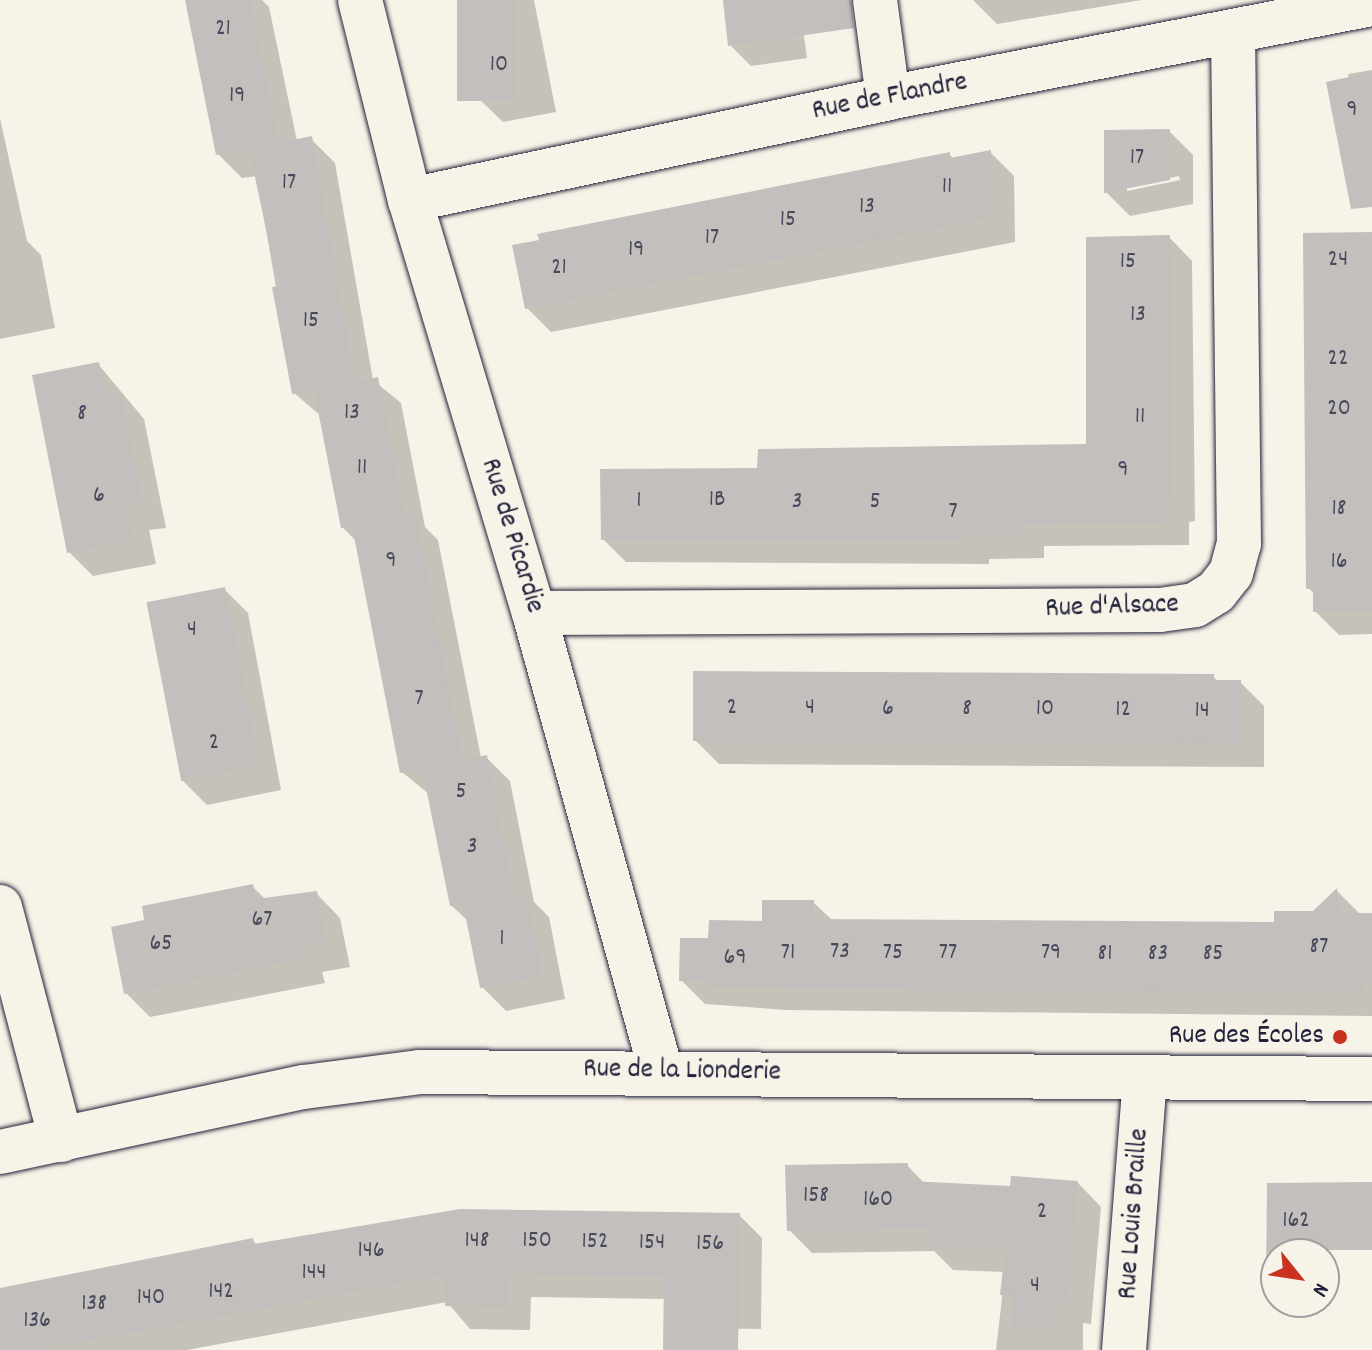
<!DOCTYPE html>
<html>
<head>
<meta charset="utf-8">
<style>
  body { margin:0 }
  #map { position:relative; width:1372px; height:1350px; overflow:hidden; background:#f7f3e8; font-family:Dekko,sans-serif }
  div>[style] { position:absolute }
  .shadow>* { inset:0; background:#0003 }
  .building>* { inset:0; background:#c2bfbd; transform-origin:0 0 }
  .roads { filter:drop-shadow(0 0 2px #22223b) drop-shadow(0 0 2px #22223b) }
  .minor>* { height:44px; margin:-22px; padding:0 22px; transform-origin:22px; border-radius:22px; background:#f7f3e8 }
  .dots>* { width:22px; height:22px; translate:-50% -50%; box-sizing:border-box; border:4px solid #f7f3e8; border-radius:50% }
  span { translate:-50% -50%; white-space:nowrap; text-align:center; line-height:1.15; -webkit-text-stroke:6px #f7f3e8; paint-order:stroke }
  .number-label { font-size:24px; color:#4a495c }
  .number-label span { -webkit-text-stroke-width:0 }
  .street-label { font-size:28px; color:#22223b }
  .poi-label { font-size:28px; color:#22223b }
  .right { translate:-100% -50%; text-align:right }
  .north { position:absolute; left:1260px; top:1238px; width:80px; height:80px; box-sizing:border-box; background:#f7f3e8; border:2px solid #a29fa3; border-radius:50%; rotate:120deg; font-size:22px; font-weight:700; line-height:32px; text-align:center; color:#22223b }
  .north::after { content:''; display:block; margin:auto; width:28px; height:36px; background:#c8321e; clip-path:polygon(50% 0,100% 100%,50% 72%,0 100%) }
</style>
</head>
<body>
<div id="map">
  <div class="shadow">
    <i style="clip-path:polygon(187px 0,262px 0,269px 7px,297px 141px,311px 139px,335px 163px,373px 380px,401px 403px,425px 527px,438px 540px,481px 758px,486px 757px,510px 781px,534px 902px,549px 917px,565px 999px,506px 1011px,482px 987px,469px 922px,451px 905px,430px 795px,402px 772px,357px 542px,343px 528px,321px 416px,294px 393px,257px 176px,242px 178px,218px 154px)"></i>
    <i style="clip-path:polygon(459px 0,534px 0,556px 112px,503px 122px,478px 98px)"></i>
    <i style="clip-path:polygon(725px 0,799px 0,807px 58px,751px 66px,730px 45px)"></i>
    <i style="clip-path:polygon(973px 0,1142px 0,997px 24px)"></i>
    <i style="clip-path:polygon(1372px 70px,1372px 168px,1348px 74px)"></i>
    <i style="clip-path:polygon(0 118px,27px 241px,41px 255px,55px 328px,0 339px)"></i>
    <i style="clip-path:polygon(evenodd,1169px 131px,1193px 155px,1193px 204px,1130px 216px,1106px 192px,1169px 131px,1179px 176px,1180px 180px,1127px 191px,1127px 187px,1179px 176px)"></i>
    <i style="clip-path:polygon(990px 152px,1014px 176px,1015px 242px,551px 332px,527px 308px,949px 154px,954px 159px)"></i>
    <i style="clip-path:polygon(1372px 234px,1372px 634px,1339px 635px,1315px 611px,1315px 594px,1308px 588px)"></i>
    <i style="clip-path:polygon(1169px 237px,1192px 261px,1195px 521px,1189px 522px,1189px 545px,1044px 546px,1044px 558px,989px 559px,989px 564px,626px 562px,603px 539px,759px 470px,1088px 446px)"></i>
    <i style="clip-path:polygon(98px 364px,144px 419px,166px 528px,149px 530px,156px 564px,93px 576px,69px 552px)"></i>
    <i style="clip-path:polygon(224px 589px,248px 613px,281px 790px,207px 805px,183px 781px)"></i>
    <i style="clip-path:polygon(1213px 676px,1218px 682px,1240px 682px,1264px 706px,1264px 767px,719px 764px,695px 740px)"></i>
    <i style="clip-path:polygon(252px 886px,266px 900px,316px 893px,340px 918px,350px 967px,322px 972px,325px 983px,150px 1017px,126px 993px,147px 922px)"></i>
    <i style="clip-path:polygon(1337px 891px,1359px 913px,1372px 913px,1372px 1016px,786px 1010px,705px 1004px,681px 980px,710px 940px,813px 902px,833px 921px,1276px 924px,1314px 913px)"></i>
    <i style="clip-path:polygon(907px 1165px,925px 1184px,1012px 1188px,1078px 1183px,1101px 1207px,1091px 1324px,1083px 1323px,1083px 1350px,996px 1350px,1005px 1272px,953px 1270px,934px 1251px,812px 1253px,789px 1230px)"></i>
    <i style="clip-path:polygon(739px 1215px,762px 1238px,761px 1329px,689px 1328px,666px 1299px,531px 1297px,530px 1330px,470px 1329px,447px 1302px,187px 1350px,0 1350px,0 1290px,252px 1240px,258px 1246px)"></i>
  </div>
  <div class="building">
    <i style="clip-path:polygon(185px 0,250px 0,279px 143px,312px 136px,355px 382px,378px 377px,405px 516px,415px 514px,463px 760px,487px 755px,514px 894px,526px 891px,542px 976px,480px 988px,463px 904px,450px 906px,422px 768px,400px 773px,352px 526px,341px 528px,314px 390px,292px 394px,272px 287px,278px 286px,249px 149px,216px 155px)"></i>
    <i style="left:457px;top:0;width:59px;height:101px"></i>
    <i style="clip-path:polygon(723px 0,851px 0,854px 28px,728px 46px)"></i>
    <i style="clip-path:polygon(1372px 72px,1372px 207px,1351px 209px,1326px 82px)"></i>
    <i style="clip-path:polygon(1170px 129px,1170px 180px,1104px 193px,1104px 130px)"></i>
    <i style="clip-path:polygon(991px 150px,991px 218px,525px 309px,512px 245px,539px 240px,537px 234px,950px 152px,950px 158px)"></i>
    <i style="clip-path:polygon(1372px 232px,1372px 611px,1313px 612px,1313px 588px,1306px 589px,1303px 233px)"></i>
    <i style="clip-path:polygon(1170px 235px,1172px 499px,1167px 499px,1167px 523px,1022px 524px,1022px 536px,967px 536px,967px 541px,601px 540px,600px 469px,757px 468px,758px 449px,1086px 444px,1086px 237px)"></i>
    <i style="clip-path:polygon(99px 362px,106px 396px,120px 392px,143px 504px,126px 507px,133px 540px,67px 553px,32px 375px)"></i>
    <i style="left:225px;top:587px;width:182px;height:80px;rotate:79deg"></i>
    <i style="clip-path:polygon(693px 671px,1214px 674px,1214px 680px,1241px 680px,1241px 744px,693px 741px)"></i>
    <i style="clip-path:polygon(253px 884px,256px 899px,317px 891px,327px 943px,300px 948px,303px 959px,124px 994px,111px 927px,144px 920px,142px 906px)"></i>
    <i style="clip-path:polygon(1337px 888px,1340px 911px,1372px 915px,1372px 982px,1364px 982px,1363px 994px,709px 987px,709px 981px,679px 981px,680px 938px,708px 938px,709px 920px,762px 921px,762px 900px,814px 900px,814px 919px,1274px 922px,1274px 911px,1313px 911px)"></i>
    <i style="clip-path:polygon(908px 1163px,908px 1181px,1010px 1186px,1011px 1176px,1078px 1181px,1068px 1301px,1057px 1300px,1055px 1330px,1012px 1328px,1014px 1296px,1000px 1295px,1005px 1250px,928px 1248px,929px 1228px,787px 1231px,785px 1165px)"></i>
    <i style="clip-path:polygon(1372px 1182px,1372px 1250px,1325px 1250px,1326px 1288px,1324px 1254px,1276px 1254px,1276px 1288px,1266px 1288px,1267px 1183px)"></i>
    <i style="clip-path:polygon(460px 1209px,740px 1213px,738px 1350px,663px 1350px,664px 1277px,508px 1274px,507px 1307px,445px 1306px,445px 1275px,36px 1350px,0 1350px,0 1288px,253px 1238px,254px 1244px)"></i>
  </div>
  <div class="roads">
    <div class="minor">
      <i style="left:360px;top:0;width:206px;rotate:76deg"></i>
      <i style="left:410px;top:200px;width:431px;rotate:73.3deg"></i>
      <i style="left:534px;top:613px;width:476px;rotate:74.5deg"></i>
      <i style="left:875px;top:0;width:99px;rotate:82.4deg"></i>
      <i style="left:410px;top:200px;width:489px;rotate:-12deg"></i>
      <i style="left:888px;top:98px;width:493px;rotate:-11deg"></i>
      <i style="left:534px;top:613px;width:626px;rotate:-0.27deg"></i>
      <i style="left:1160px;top:610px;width:35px;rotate:-8deg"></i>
      <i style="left:1195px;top:605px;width:25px;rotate:-32deg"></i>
      <i style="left:1216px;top:592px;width:24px;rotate:-52deg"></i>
      <i style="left:1231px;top:573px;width:30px;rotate:-75deg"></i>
      <i style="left:1239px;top:544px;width:511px;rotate:-90.67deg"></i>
      <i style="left:0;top:907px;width:241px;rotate:75.3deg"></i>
      <i style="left:0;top:1152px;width:311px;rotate:-12.1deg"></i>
      <i style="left:304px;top:1087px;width:116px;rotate:-7.4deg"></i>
      <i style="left:419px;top:1072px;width:953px;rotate:0.42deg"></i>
      <i style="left:1124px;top:1350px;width:273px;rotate:-85.6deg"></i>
    </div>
  </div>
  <div class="dots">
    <i style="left:1340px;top:1037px;background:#c8321e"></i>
  </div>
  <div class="number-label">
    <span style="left:223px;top:30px">21</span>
    <span style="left:499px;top:66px">10</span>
    <span style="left:237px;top:97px">19</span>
    <span style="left:1352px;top:111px">9</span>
    <span style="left:1137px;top:159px">17</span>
    <span style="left:289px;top:184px">17</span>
    <span style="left:947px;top:188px">11</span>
    <span style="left:867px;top:208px">13</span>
    <span style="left:788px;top:221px">15</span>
    <span style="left:712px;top:239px">17</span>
    <span style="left:636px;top:251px">19</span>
    <span style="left:1338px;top:261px">24</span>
    <span style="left:1128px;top:263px">15</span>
    <span style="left:559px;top:269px">21</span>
    <span style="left:1138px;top:316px">13</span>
    <span style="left:311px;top:322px">15</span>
    <span style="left:1338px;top:360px">22</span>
    <span style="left:1339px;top:410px">20</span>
    <span style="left:352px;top:414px">13</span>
    <span style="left:82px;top:415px">8</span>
    <span style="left:1140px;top:418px">11</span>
    <span style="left:362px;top:469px">11</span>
    <span style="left:1123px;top:471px">9</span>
    <span style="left:99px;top:497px">6</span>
    <span style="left:717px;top:501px">1B</span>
    <span style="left:639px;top:502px">1</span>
    <span style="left:797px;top:503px">3</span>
    <span style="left:875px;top:503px">5</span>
    <span style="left:1339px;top:510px">18</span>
    <span style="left:953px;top:513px">7</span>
    <span style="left:391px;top:562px">9</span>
    <span style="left:1339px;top:563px">16</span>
    <span style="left:192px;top:631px">4</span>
    <span style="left:419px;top:700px">7</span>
    <span style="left:732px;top:709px">2</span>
    <span style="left:810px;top:709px">4</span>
    <span style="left:888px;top:710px">6</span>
    <span style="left:967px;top:710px">8</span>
    <span style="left:1045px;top:710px">10</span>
    <span style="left:1123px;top:711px">12</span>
    <span style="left:1202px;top:712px">14</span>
    <span style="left:214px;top:744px">2</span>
    <span style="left:461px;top:793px">5</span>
    <span style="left:472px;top:848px">3</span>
    <span style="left:262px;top:921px">67</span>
    <span style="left:502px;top:940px">1</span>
    <span style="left:161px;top:945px">65</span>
    <span style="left:1319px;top:948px">87</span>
    <span style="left:840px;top:953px">73</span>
    <span style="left:788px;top:954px">71</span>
    <span style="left:893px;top:954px">75</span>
    <span style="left:948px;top:954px">77</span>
    <span style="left:1051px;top:954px">79</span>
    <span style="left:1105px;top:955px">81</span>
    <span style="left:1158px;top:955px">83</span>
    <span style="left:1213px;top:955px">85</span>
    <span style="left:735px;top:959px">69</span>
    <span style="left:816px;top:1197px">158</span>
    <span style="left:878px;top:1201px">160</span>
    <span style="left:1042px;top:1213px">2</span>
    <span style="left:1296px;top:1222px">162</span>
    <span style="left:477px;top:1242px">148</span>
    <span style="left:537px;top:1242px">150</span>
    <span style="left:595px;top:1243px">152</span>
    <span style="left:652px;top:1244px">154</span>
    <span style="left:710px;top:1245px">156</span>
    <span style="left:371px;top:1252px">146</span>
    <span style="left:314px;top:1274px">144</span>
    <span style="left:1035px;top:1287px">4</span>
    <span style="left:221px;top:1293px">142</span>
    <span style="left:151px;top:1299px">140</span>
    <span style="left:94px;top:1305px">138</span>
    <span style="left:37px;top:1322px">136</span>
  </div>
  <div class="street-label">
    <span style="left:890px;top:98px;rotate:-11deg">Rue de Flandre</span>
    <span style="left:511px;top:536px;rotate:73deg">Rue de Picardie</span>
    <span style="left:1112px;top:608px;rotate:-2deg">Rue d'Alsace</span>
    <span style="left:682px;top:1072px;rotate:1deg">Rue de la Lionderie</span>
    <span style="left:1135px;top:1214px;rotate:-86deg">Rue Louis Braille</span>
  </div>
  <div class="poi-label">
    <span class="right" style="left:1324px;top:1037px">Rue des Écoles</span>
  </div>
  <div class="north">N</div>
</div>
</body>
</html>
